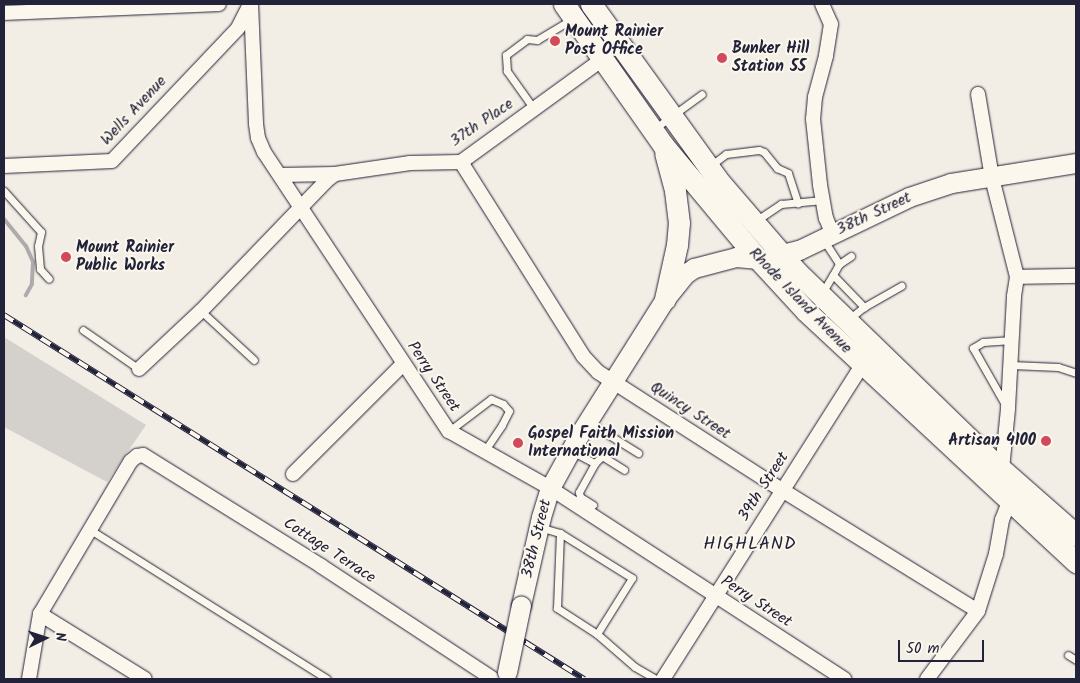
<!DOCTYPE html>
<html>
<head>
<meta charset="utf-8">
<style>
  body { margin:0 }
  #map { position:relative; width:1080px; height:683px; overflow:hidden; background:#f2eee5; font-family:Kalam,sans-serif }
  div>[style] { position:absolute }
  .green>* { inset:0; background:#d4d1cc }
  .stream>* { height:4px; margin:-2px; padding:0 2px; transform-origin:2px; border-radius:2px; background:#aeabad }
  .roads { filter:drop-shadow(0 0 1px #22223b) drop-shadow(0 0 1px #22223b) }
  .lane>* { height:7px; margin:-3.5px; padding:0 3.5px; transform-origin:3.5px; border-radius:3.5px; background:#fbf7ec }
  .street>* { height:14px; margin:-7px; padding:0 7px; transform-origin:7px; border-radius:7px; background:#fbf7ec }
  .secondary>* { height:19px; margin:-9.5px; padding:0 9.5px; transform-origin:9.5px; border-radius:9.5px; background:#fbf7ec }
  .primary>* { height:21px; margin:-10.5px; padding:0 10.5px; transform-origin:10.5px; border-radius:10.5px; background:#fbf7ec }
  .rail>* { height:5.5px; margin-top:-2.75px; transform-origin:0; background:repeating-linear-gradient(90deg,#fbf7ec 0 11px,#22223b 0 22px); box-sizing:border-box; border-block:1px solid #22223b }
  .bridges { filter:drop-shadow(0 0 1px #22223b) drop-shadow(0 0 1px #22223b) }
  .secondary-bridge>* { height:19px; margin:-9.5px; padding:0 9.5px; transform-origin:9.5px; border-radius:9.5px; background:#fbf7ec }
  .dots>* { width:14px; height:14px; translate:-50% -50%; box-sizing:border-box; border:2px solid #fbf7ec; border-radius:50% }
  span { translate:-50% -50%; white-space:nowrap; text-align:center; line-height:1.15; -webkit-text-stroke:4px #fbf7ec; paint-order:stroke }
  .poi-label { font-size:16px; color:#22223b; font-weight:700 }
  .left { translate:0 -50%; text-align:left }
  .right { translate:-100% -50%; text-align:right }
  .street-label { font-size:16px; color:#22223b }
  .neighbourhood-label { font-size:18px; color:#22223b; letter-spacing:1px }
  .frame { position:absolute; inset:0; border:5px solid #22223b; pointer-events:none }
  .north { position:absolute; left:20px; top:613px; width:50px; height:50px; -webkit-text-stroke:4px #fbf7ec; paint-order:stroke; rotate:86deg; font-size:14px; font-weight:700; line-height:20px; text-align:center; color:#22223b }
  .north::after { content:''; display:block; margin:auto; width:18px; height:22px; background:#22223b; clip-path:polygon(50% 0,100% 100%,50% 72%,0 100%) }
  .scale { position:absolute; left:898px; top:640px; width:86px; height:22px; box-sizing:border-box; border:2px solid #22223b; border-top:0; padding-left:6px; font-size:15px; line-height:18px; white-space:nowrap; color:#22223b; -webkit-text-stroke:4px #fbf7ec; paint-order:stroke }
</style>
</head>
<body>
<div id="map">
  <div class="green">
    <i style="clip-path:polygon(4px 337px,146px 425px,107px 482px,4px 427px)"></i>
  </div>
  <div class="stream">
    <i style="left:4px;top:219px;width:35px;rotate:51deg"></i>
    <i style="left:26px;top:246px;width:17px;rotate:66deg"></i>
    <i style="left:33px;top:262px;width:22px;rotate:93deg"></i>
    <i style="left:32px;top:284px;width:13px;rotate:119deg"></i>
  </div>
  <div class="roads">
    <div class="lane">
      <i style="left:534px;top:109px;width:47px;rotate:-125.4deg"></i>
      <i style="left:507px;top:71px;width:16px;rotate:-94deg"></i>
      <i style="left:506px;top:55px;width:26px;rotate:-37deg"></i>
      <i style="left:527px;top:39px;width:10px;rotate:6deg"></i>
      <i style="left:537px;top:40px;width:41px;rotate:-31deg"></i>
      <i style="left:654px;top:129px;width:59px;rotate:-36.1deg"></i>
      <i style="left:710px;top:166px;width:20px;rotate:-37deg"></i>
      <i style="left:726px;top:154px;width:33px;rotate:-7deg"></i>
      <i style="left:759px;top:150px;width:5px;rotate:22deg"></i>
      <i style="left:764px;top:152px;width:21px;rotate:51deg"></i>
      <i style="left:777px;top:168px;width:12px;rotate:24deg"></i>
      <i style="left:788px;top:173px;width:32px;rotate:72deg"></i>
      <i style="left:4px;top:191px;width:55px;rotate:47.9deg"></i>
      <i style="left:41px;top:232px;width:14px;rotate:102deg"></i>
      <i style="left:38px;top:246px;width:23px;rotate:85deg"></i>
      <i style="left:40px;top:269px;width:13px;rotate:48deg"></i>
      <i style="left:757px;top:220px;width:29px;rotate:-34deg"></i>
      <i style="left:781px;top:204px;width:42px;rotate:-5.4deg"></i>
      <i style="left:823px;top:239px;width:30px;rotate:57deg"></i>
      <i style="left:851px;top:256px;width:14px;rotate:146deg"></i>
      <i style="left:839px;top:264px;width:13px;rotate:119deg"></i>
      <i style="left:833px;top:275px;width:45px;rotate:45.9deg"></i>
      <i style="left:822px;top:293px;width:21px;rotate:-59deg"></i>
      <i style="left:201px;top:311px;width:72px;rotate:42.8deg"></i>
      <i style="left:849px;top:319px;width:19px;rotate:-39deg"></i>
      <i style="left:864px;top:307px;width:43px;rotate:-29.6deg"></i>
      <i style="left:83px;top:330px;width:68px;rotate:34.9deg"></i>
      <i style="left:1011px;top:365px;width:47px;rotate:2.4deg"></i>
      <i style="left:1058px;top:367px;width:19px;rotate:18deg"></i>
      <i style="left:1006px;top:406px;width:67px;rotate:-119.6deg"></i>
      <i style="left:973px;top:348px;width:12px;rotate:-31deg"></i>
      <i style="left:983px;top:342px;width:29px;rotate:-4deg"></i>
      <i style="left:588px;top:422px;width:59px;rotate:31.8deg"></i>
      <i style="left:449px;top:431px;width:53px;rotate:-37.3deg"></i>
      <i style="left:491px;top:399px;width:13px;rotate:23deg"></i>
      <i style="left:503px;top:404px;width:9px;rotate:49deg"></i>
      <i style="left:509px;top:411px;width:16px;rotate:117deg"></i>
      <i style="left:502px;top:425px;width:30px;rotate:124deg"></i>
      <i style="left:571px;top:451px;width:27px;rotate:27deg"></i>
      <i style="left:595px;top:463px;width:10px;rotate:-45deg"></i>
      <i style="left:602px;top:456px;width:26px;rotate:32deg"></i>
      <i style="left:593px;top:505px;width:15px;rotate:-148deg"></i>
      <i style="left:580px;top:497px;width:5px;rotate:-101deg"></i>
      <i style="left:579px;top:492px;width:33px;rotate:-61deg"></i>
      <i style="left:539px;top:527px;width:22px;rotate:16deg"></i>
      <i style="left:560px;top:533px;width:85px;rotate:32deg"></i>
      <i style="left:632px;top:578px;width:66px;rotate:122deg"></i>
      <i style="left:597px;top:634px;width:48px;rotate:-147deg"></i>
      <i style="left:557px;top:608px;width:75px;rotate:-87.7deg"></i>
      <i style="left:89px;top:529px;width:281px;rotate:32.2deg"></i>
      <i style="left:597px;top:634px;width:50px;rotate:41deg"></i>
      <i style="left:635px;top:667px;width:24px;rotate:30deg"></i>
      <i style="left:1068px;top:655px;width:9px;rotate:32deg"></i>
    </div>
    <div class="street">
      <i style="left:251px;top:4px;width:120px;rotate:87.6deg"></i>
      <i style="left:256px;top:124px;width:14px;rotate:82deg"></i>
      <i style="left:258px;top:138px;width:15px;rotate:67deg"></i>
      <i style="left:264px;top:152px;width:335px;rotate:56.5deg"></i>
      <i style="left:449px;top:431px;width:116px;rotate:29.4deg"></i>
      <i style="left:550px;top:488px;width:351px;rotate:33deg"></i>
      <i style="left:822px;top:4px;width:22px;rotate:66deg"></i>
      <i style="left:831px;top:24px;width:32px;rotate:99deg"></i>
      <i style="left:826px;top:56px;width:42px;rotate:105deg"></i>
      <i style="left:815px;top:97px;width:22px;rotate:95deg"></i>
      <i style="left:813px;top:119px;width:66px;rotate:83.9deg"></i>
      <i style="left:820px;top:185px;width:34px;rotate:80deg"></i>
      <i style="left:826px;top:218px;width:16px;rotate:68deg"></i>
      <i style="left:4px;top:13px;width:215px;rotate:-2.4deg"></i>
      <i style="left:978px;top:94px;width:85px;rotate:80.5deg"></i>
      <i style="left:992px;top:178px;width:102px;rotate:75.8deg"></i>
      <i style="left:1017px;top:277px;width:20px;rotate:99deg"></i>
      <i style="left:1014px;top:297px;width:112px;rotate:93.1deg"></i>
      <i style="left:1008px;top:409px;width:60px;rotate:95.7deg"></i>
      <i style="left:461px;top:162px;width:229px;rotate:57.8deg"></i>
      <i style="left:583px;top:356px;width:22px;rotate:47deg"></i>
      <i style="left:598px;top:372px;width:219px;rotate:32.7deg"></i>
      <i style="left:782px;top:490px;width:230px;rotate:31.7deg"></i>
      <i style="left:4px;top:166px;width:108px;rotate:-2.7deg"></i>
      <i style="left:112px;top:161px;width:183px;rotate:-46.5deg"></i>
      <i style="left:238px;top:28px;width:27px;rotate:-63deg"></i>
      <i style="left:281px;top:175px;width:54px;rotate:-1.1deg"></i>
      <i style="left:1017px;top:277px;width:59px;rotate:-1deg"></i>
      <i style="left:139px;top:369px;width:85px;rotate:-43.1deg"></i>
      <i style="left:201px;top:311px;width:180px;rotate:-46.1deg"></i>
      <i style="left:326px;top:181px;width:11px;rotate:-38deg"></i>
      <i style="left:335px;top:174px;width:76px;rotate:-8.3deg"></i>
      <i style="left:410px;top:163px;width:51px;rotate:-1.1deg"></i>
      <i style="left:461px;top:162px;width:175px;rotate:-36deg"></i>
      <i style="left:293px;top:474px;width:156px;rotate:-45deg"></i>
      <i style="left:40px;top:614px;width:123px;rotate:31.8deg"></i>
      <i style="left:29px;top:679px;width:66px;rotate:-80.4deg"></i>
      <i style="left:40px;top:614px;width:178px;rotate:-59.3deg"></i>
      <i style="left:131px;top:461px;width:8px;rotate:-40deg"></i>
      <i style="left:137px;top:456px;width:6px;rotate:-9deg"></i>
      <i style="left:143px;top:455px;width:210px;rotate:31.9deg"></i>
      <i style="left:321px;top:566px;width:206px;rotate:33.3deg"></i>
      <i style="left:663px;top:679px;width:373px;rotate:-57.6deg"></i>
      <i style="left:927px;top:679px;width:85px;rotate:-53.1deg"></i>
      <i style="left:978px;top:611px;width:60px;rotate:-72.5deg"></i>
      <i style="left:996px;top:554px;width:35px;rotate:-80deg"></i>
      <i style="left:1002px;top:520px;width:22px;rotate:-69deg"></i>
    </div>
    <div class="secondary">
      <i style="left:770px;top:257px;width:30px;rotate:-14deg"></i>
      <i style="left:799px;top:250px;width:122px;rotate:-25.7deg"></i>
      <i style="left:909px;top:197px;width:44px;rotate:-18.4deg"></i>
      <i style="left:951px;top:183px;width:127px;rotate:-9.1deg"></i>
      <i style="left:521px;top:605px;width:90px;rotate:-77.2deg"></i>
      <i style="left:541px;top:517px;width:30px;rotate:-73deg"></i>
      <i style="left:550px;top:488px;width:60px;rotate:-61.3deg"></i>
      <i style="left:579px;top:435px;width:161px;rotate:-57.7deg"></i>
      <i style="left:665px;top:299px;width:32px;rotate:-51deg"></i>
      <i style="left:685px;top:274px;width:11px;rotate:-34deg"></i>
      <i style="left:694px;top:268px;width:43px;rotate:-14.7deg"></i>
      <i style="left:736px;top:257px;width:22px;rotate:5deg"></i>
    </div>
    <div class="primary">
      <i style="left:564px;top:4px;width:172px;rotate:54.9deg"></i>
      <i style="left:663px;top:145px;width:148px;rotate:50.2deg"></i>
      <i style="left:758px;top:259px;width:71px;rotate:47.3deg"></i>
      <i style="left:806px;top:311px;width:369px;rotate:42.9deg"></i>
      <i style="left:591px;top:4px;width:216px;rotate:54.2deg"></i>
      <i style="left:717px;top:179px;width:123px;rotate:49.3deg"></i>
      <i style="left:797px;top:272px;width:273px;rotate:44.1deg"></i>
      <i style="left:993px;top:462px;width:111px;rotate:41.3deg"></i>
      <i style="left:665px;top:299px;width:55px;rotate:-77.5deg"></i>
      <i style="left:677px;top:245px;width:22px;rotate:-85deg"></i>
      <i style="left:679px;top:223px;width:33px;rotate:-97deg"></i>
      <i style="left:675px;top:190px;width:38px;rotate:-105deg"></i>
    </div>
  </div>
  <div class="rail">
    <i style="left:4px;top:315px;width:685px;rotate:32.11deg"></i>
  </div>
  <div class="bridges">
    <div class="secondary-bridge">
      <i style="left:507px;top:672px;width:68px;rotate:-78.2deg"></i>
    </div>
  </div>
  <div class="dots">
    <i style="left:555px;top:41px;background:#d1495b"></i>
    <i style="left:722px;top:58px;background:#d1495b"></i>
    <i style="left:66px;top:257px;background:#d1495b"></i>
    <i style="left:1046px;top:441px;background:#d1495b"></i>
    <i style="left:518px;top:443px;background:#d1495b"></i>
  </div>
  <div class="poi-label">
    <span class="left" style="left:565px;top:41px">Mount Rainier<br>Post Office</span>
    <span class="left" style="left:732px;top:58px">Bunker Hill<br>Station 55</span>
    <span class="left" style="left:76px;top:257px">Mount Rainier<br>Public Works</span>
    <span class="left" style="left:528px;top:443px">Gospel Faith Mission<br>International</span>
    <span class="right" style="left:1036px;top:441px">Artisan 4100</span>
  </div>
  <div class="street-label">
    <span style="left:134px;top:111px;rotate:-47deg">Wells Avenue</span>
    <span style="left:482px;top:123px;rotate:-34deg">37th Place</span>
    <span style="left:874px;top:214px;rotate:-25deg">38th Street</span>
    <span style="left:800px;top:301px;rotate:46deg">Rhode Island Avenue</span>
    <span style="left:433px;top:377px;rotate:56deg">Perry Street</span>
    <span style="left:690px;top:411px;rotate:33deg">Quincy Street</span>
    <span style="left:764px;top:487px;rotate:-57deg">39th Street</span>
    <span style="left:537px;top:539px;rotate:-76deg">38th Street</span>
    <span style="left:329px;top:551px;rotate:33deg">Cottage Terrace</span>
    <span style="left:756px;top:602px;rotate:33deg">Perry Street</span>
  </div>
  <div class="neighbourhood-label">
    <span style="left:750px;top:545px">HIGHLAND</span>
  </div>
  <div class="frame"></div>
  <div class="north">N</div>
  <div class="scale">50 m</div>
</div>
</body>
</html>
